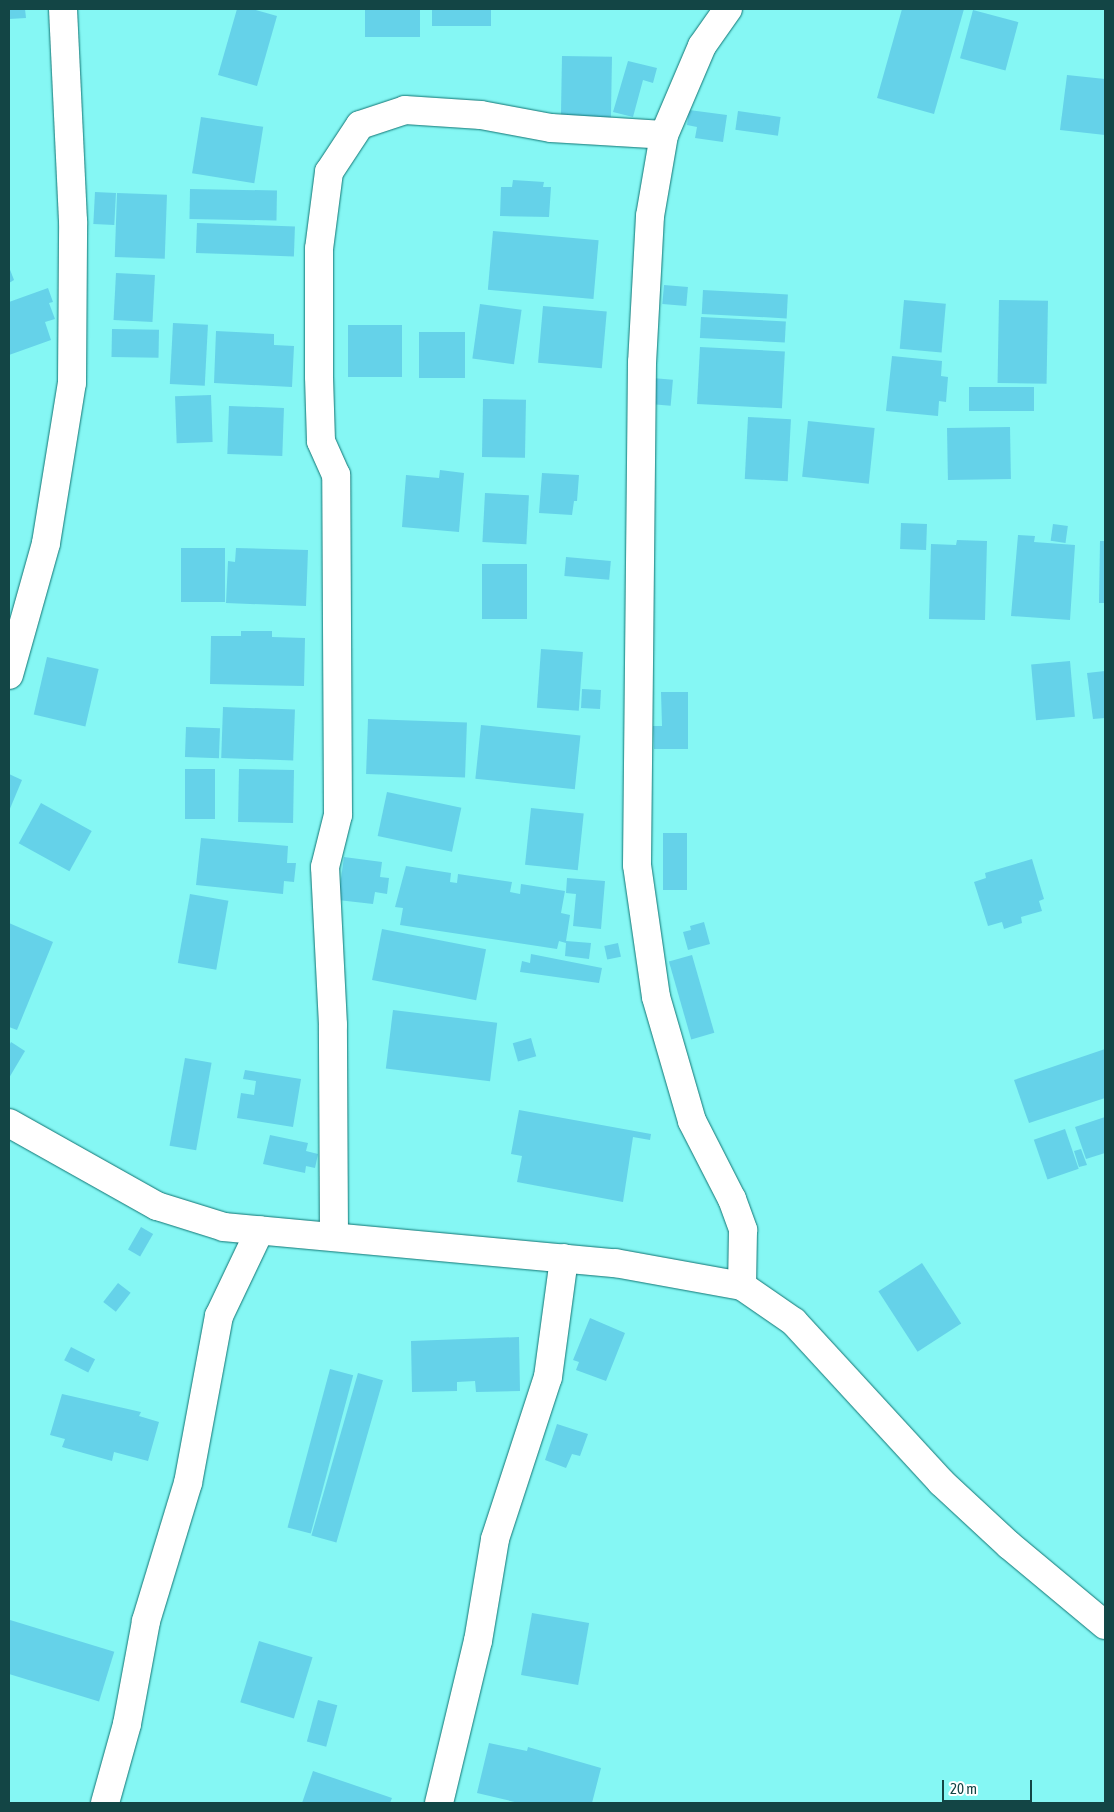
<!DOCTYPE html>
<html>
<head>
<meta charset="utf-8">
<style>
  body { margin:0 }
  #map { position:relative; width:1114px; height:1812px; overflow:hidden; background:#85f7f4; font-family:"Asap Condensed",sans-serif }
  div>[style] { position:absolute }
  .building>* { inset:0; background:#65d2e9; transform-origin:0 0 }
  .roads { filter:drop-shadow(0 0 1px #117574) drop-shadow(0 0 1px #117574) }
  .minor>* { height:28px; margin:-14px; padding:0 14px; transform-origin:14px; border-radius:14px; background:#fff }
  span { translate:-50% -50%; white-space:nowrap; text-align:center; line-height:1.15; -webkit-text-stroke:4px #fff; paint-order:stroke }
  .frame { position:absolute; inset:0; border:10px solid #134545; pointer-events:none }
  .scale { position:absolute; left:942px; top:1780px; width:90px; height:22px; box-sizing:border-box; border:2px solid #134545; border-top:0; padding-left:6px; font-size:15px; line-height:18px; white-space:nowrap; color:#134545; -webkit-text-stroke:4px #fff; paint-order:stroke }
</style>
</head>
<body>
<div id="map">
  <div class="building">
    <i style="clip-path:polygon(9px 9px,25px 9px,26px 18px,9px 19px)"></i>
    <i style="clip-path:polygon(237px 9px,252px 9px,277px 16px,257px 86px,218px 75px)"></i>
    <i style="left:365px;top:9px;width:55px;height:28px"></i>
    <i style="left:432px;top:9px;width:59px;height:17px"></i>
    <i style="clip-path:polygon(902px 9px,964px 9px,934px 114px,877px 98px)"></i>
    <i style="left:973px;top:10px;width:47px;height:50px;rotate:15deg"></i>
    <i style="left:562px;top:56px;width:50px;height:61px;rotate:1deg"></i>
    <i style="clip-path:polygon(628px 61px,657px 68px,653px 83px,643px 80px,633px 117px,613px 112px)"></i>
    <i style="clip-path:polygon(1067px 75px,1105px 79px,1105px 135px,1060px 130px)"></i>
    <i style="clip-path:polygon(689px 110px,727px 115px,723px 142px,695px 138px,697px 127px,687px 125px)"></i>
    <i style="left:738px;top:111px;width:43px;height:19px;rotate:8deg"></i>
    <i style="left:201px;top:117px;width:63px;height:57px;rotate:9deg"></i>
    <i style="clip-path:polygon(513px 180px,544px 182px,543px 187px,551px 187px,549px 217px,500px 216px,501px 187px,512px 187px)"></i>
    <i style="left:190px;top:189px;width:87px;height:30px;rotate:1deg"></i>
    <i style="left:95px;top:192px;width:21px;height:32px;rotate:3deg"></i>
    <i style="left:117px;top:193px;width:50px;height:64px;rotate:2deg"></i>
    <i style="left:197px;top:223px;width:98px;height:30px;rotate:2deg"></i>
    <i style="left:493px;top:231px;width:106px;height:59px;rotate:5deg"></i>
    <i style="clip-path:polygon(9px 267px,14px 280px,9px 283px)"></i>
    <i style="left:116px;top:273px;width:39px;height:47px;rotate:3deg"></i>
    <i style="left:664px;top:285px;width:24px;height:19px;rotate:5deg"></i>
    <i style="clip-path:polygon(48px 288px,53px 302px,49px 303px,55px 319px,45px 322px,51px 340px,9px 355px,9px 302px)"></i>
    <i style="left:703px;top:290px;width:85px;height:24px;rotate:3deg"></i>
    <i style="left:904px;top:300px;width:42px;height:49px;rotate:5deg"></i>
    <i style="left:999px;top:300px;width:49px;height:83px;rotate:1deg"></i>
    <i style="left:480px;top:304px;width:42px;height:55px;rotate:8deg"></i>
    <i style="left:543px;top:306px;width:64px;height:57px;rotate:5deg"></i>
    <i style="left:701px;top:317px;width:85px;height:21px;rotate:3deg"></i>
    <i style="left:173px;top:323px;width:35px;height:61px;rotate:3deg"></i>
    <i style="left:402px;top:325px;width:52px;height:54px;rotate:90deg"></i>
    <i style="left:112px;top:329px;width:47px;height:28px;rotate:1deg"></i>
    <i style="clip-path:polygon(216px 331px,274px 334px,274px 345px,294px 346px,292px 387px,214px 383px)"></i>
    <i style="left:465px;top:332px;width:46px;height:46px;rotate:90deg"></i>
    <i style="left:700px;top:347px;width:85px;height:57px;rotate:3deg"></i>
    <i style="clip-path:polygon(892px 356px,942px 361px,941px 376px,948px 377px,946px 402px,939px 401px,938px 416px,886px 411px)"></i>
    <i style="left:652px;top:378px;width:21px;height:26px;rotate:5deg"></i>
    <i style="left:969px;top:387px;width:65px;height:24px"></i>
    <i style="left:211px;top:395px;width:47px;height:36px;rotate:88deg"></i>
    <i style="left:483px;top:399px;width:43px;height:58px;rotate:1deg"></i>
    <i style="left:229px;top:406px;width:55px;height:48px;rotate:2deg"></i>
    <i style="left:748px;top:417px;width:43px;height:62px;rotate:3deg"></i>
    <i style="left:808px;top:421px;width:67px;height:56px;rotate:6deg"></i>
    <i style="left:1010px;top:427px;width:52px;height:63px;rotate:89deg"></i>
    <i style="clip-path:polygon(440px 470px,464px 473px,459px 532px,402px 527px,406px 475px,439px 478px)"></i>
    <i style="clip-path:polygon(542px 473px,579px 475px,577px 501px,574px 501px,572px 515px,539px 513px)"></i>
    <i style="left:485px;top:493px;width:44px;height:49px;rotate:3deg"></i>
    <i style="left:901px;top:523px;width:26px;height:26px;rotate:2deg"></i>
    <i style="left:1053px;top:524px;width:15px;height:17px;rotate:8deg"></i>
    <i style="clip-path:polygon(1018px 535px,1035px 536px,1034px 542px,1075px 545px,1070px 620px,1011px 616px)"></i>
    <i style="clip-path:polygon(957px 540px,987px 541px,985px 620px,929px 619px,931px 544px,956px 545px)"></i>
    <i style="clip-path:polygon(1100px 541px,1105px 541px,1105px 603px,1099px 603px)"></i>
    <i style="left:181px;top:548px;width:44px;height:54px"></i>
    <i style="clip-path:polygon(236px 548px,308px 550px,306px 606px,226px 603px,228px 561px,235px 562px)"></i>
    <i style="left:566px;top:557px;width:45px;height:19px;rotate:5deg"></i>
    <i style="left:482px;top:564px;width:45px;height:55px"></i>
    <i style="clip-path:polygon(241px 631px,272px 631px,272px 637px,305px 638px,304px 686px,210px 684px,211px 636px,241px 636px)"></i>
    <i style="left:541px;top:649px;width:42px;height:59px;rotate:4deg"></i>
    <i style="left:47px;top:657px;width:53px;height:59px;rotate:13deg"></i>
    <i style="left:1070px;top:661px;width:56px;height:39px;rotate:85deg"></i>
    <i style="clip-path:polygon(1105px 671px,1105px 718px,1093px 719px,1087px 673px)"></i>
    <i style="left:582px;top:689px;width:19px;height:19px;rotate:3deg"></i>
    <i style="clip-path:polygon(661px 692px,688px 692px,688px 749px,654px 749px,653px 726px,662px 726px)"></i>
    <i style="left:223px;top:707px;width:72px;height:51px;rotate:2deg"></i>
    <i style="left:368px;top:719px;width:99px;height:55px;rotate:2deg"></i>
    <i style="left:481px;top:725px;width:100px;height:54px;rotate:6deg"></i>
    <i style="left:186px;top:727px;width:34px;height:30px;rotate:2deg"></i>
    <i style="left:185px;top:769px;width:30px;height:50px"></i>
    <i style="left:239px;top:769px;width:55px;height:53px;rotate:1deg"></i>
    <i style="clip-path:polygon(9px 774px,22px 780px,9px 811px)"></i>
    <i style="left:387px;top:792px;width:76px;height:45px;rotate:12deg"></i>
    <i style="left:41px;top:803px;width:58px;height:46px;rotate:29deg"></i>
    <i style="left:531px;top:808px;width:53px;height:57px;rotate:6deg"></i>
    <i style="left:663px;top:833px;width:24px;height:57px"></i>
    <i style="clip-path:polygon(201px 838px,288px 846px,287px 863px,296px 863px,294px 882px,284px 881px,283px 894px,196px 885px)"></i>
    <i style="clip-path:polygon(344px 857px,382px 862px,380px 877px,389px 878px,387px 894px,375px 892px,373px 904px,338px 900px)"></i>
    <i style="clip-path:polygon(1032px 859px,1044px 899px,1039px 901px,1042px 911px,1021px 917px,1022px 923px,1004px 929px,1002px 922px,988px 926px,974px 882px,986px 878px,985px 873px)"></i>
    <i style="clip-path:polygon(406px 866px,451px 873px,450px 882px,457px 883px,458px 874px,512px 882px,510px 892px,520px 894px,521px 884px,565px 891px,561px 913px,570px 915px,566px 941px,591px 943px,589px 959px,565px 956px,566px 943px,559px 941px,557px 949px,400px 925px,403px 908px,395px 907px)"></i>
    <i style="clip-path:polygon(567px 878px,605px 881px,601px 929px,573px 926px,576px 894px,566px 893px)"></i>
    <i style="left:190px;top:894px;width:39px;height:70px;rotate:10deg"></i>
    <i style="clip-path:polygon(704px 922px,710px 944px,688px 950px,683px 932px,691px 930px,690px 926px)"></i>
    <i style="clip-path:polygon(9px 923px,53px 942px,17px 1030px,9px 1027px)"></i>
    <i style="left:382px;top:929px;width:106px;height:52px;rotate:11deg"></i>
    <i style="left:618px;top:943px;width:14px;height:14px;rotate:78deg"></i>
    <i style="clip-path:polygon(531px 954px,602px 968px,599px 983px,520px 972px,522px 961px,530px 963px)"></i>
    <i style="left:692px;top:955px;width:81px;height:24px;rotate:74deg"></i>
    <i style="left:393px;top:1010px;width:105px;height:59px;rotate:7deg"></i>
    <i style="left:531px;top:1038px;width:19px;height:19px;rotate:74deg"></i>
    <i style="clip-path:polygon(11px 1042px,25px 1051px,9px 1078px,9px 1046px)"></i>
    <i style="clip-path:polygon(1105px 1049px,1105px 1098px,1029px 1123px,1014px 1080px)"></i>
    <i style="left:185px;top:1058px;width:27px;height:89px;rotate:10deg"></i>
    <i style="clip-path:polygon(245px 1070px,301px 1079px,293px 1127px,237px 1118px,241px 1093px,254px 1095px,256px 1081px,243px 1079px)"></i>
    <i style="clip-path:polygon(519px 1110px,651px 1134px,650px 1140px,633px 1137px,623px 1202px,517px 1182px,522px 1156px,511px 1154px)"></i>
    <i style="clip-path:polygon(1105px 1117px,1105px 1153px,1086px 1159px,1075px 1127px)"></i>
    <i style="left:1065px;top:1129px;width:42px;height:33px;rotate:71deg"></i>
    <i style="clip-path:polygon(270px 1135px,308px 1143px,306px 1151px,318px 1154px,315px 1168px,306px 1166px,305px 1173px,263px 1164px)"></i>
    <i style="clip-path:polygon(1081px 1149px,1087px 1165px,1079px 1167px,1074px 1151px)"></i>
    <i style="left:141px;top:1227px;width:14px;height:26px;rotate:30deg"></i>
    <i style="left:922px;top:1263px;width:72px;height:52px;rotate:57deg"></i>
    <i style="left:118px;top:1283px;width:16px;height:24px;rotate:38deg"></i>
    <i style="clip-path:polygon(590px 1318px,625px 1333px,606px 1381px,576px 1370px,579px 1362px,573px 1360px)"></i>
    <i style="clip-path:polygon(519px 1337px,520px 1391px,476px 1392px,475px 1381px,457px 1382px,457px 1391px,412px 1392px,411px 1341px)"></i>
    <i style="left:71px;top:1347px;width:27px;height:15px;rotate:27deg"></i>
    <i style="left:330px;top:1369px;width:24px;height:164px;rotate:15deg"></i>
    <i style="left:358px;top:1373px;width:26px;height:169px;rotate:16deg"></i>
    <i style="clip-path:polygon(62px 1394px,141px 1412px,139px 1416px,159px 1422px,148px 1461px,114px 1452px,112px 1461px,62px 1447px,65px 1439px,50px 1435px)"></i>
    <i style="clip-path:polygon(557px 1424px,588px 1434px,580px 1456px,572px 1454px,566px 1468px,545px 1460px)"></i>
    <i style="left:532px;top:1613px;width:58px;height:63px;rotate:10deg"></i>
    <i style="left:10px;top:1620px;width:109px;height:52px;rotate:17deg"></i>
    <i style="left:259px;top:1641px;width:56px;height:64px;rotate:17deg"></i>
    <i style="left:318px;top:1700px;width:20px;height:43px;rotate:15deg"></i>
    <i style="clip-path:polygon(489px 1743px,527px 1751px,528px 1747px,601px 1768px,592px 1803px,519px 1803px,477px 1793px)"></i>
    <i style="clip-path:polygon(313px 1771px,392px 1798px,390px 1803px,302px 1803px)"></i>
  </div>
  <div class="roads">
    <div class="minor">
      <i style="left:728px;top:9px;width:45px;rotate:125.1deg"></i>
      <i style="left:702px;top:46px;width:97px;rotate:113.1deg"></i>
      <i style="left:664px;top:135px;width:82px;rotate:99.8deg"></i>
      <i style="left:650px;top:216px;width:146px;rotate:93.1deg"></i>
      <i style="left:642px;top:362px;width:503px;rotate:90.57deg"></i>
      <i style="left:637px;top:865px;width:133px;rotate:81.8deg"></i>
      <i style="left:656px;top:997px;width:129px;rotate:73.8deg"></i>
      <i style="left:692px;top:1121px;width:88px;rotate:62.9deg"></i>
      <i style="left:732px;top:1199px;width:33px;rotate:70deg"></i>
      <i style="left:743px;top:1230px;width:56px;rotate:91deg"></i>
      <i style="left:9px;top:675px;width:137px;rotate:-74.3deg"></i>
      <i style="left:46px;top:543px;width:162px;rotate:-80.8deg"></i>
      <i style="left:72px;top:383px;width:162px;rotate:-89.6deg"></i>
      <i style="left:73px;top:221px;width:212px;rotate:-92.7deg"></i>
      <i style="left:9px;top:1123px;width:170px;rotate:29.3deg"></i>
      <i style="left:157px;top:1206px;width:70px;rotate:17.4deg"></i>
      <i style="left:224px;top:1227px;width:393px;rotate:5.3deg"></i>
      <i style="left:615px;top:1263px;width:129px;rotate:10.3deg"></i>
      <i style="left:742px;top:1286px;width:63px;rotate:34.7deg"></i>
      <i style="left:794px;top:1322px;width:217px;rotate:47.4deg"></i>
      <i style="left:941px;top:1482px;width:93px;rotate:42.8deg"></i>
      <i style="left:1009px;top:1545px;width:125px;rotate:39.8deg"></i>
      <i style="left:334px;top:1236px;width:211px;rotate:-90.3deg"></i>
      <i style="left:333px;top:1025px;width:158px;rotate:-92.9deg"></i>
      <i style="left:325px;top:867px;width:54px;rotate:-76deg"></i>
      <i style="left:338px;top:815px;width:340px;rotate:-90.3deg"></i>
      <i style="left:336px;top:475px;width:37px;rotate:-114deg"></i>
      <i style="left:321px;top:441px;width:65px;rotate:-91.8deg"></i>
      <i style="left:319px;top:376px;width:127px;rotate:-90deg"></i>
      <i style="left:319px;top:249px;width:78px;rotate:-82.6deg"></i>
      <i style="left:329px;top:172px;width:56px;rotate:-56.6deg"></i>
      <i style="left:360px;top:125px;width:47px;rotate:-18.4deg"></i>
      <i style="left:405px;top:110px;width:76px;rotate:3.8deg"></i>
      <i style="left:481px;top:115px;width:71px;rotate:10.5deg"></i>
      <i style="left:551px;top:128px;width:113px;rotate:3.5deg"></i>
      <i style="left:105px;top:1803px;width:82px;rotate:-74.4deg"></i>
      <i style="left:127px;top:1724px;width:105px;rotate:-79.5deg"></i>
      <i style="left:146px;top:1621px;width:144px;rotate:-73.1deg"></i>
      <i style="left:188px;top:1483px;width:170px;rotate:-79.5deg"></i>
      <i style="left:219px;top:1316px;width:95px;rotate:-64.5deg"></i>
      <i style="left:439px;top:1803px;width:167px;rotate:-76.5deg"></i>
      <i style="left:478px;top:1641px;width:103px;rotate:-80.5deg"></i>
      <i style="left:495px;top:1539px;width:170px;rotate:-71.9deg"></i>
      <i style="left:548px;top:1377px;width:120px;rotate:-82.3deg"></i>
    </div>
  </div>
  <div class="frame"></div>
  <div class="scale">20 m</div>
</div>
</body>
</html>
